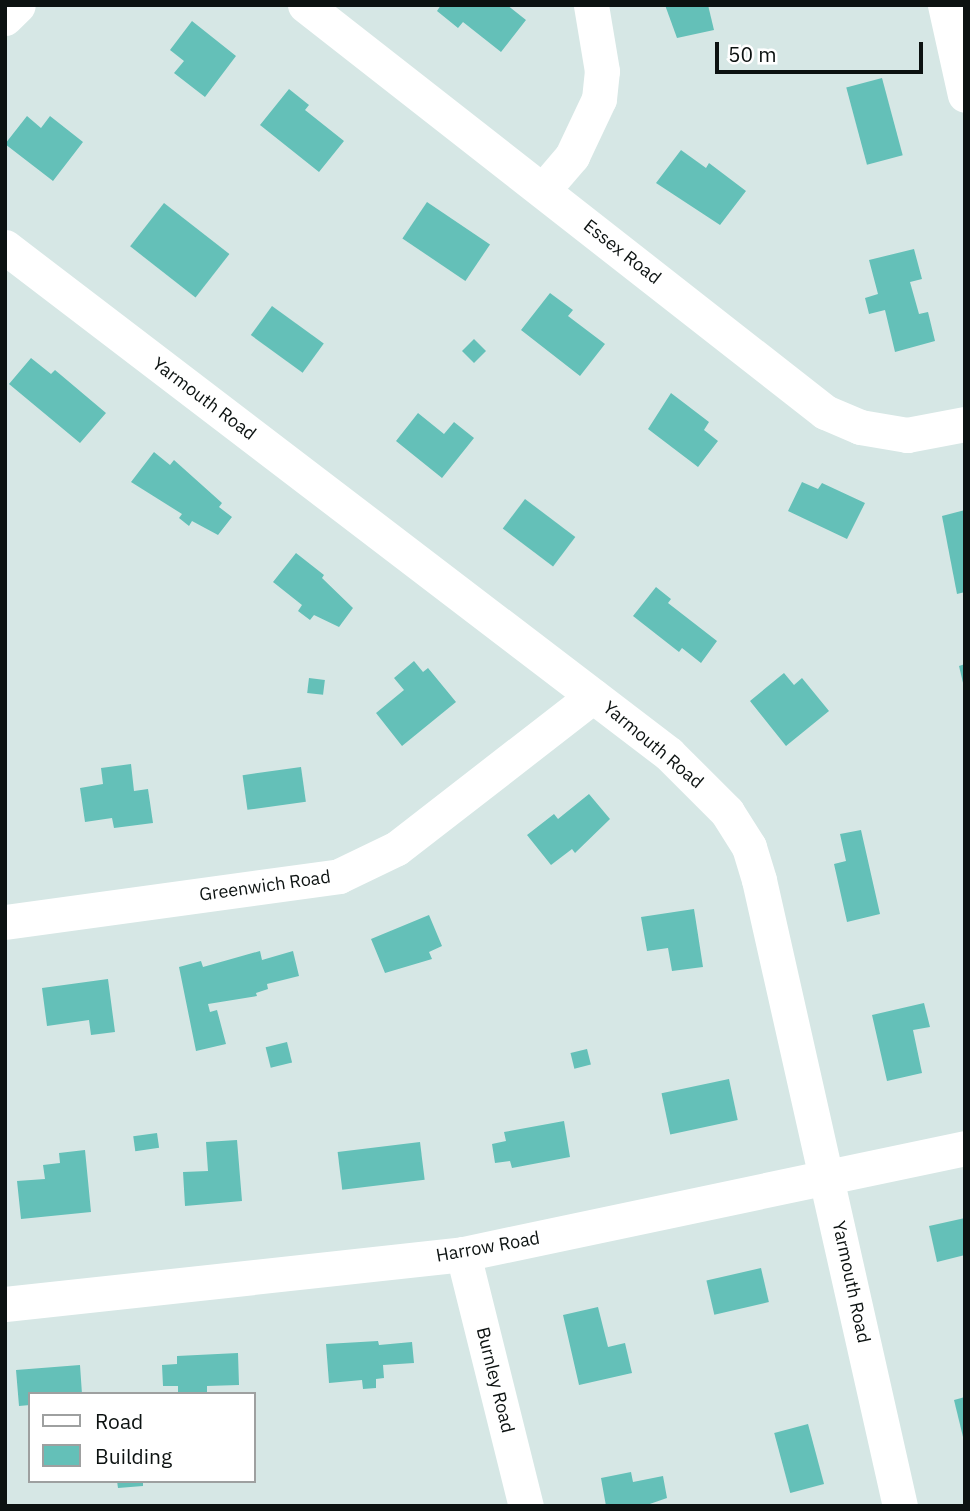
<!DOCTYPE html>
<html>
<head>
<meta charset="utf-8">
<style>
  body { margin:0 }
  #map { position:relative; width:970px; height:1511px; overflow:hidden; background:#d6e7e5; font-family:"IBM Plex Sans",sans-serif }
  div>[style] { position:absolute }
  .building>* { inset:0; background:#64c0b8; transform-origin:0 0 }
  .minor>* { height:35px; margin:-17.5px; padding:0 17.5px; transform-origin:17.5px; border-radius:17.5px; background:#fff }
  span { translate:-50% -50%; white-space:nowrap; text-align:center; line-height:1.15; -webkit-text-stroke:7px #fff; paint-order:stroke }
  .street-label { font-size:18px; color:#0c1211 }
  .frame { position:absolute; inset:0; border:7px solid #0c1211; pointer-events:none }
  .legend { position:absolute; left:28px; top:1392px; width:228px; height:91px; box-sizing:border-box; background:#fff; border:2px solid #9ea0a0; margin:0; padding:9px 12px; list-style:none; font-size:21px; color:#0c1211 }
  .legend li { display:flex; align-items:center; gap:14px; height:35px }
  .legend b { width:35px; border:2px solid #9ea0a0 }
  .scale { position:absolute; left:715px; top:42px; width:208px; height:32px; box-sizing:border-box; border:4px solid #0c1211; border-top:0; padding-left:9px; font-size:21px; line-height:24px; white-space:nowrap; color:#0c1211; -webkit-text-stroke:5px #fff; paint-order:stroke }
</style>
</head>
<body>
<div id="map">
  <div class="building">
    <i style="clip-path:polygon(441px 5px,507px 5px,526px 20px,501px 52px,463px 22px,458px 28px,437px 11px)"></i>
    <i style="clip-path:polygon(665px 5px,708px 5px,714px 30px,677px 38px)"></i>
    <i style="clip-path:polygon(192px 21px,236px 56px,205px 97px,174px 73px,184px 61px,170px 50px)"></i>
    <i style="left:882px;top:78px;width:80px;height:37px;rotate:75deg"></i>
    <i style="clip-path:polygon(289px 89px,309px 105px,305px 110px,344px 141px,319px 172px,260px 125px)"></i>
    <i style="clip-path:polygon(27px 116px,41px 128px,50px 116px,83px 142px,53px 181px,5px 144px)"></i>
    <i style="clip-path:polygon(681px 150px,706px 168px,709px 163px,746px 191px,720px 225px,656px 183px)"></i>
    <i style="left:427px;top:202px;width:76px;height:44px;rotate:34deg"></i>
    <i style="left:164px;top:203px;width:83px;height:55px;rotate:38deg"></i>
    <i style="clip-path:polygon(914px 249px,922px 279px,910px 282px,919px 314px,928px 312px,935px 341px,895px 352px,885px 310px,869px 314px,865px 298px,878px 294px,869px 260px)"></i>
    <i style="clip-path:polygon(550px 293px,573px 310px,568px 316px,605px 344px,580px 376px,521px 330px)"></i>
    <i style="left:272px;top:306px;width:64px;height:36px;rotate:36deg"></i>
    <i style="left:474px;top:339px;width:17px;height:17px;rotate:45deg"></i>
    <i style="clip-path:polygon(31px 358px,51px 374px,55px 370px,106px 413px,80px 443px,9px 384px)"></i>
    <i style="clip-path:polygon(671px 393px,709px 422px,704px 430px,718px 441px,698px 467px,648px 429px)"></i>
    <i style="clip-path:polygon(418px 413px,444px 434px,454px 422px,474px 438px,442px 478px,396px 441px)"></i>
    <i style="clip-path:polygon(154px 452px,170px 465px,174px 460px,222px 503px,219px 507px,232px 517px,218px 535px,192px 521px,189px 526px,179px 518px,182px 514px,131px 482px)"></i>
    <i style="clip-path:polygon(802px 482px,818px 489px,822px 483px,865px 503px,847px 539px,788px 511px)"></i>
    <i style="left:525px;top:499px;width:63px;height:37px;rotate:37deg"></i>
    <i style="clip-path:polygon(965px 510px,965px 592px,957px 594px,942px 516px)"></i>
    <i style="clip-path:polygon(296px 553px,324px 575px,322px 578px,353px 608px,339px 627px,314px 615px,310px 620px,298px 611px,302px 605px,273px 582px)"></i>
    <i style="clip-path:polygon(656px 587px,671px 599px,668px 603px,717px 641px,701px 663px,682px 648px,679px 652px,633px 616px)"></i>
    <i style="clip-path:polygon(414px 661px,423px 672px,428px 668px,456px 702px,402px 746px,376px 713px,404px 690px,394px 678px)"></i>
    <i style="clip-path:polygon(965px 664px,965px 687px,964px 687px,959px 666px)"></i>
    <i style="clip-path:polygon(784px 673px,794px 685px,802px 678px,829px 711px,786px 746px,750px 701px)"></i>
    <i style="left:309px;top:678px;width:16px;height:15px;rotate:7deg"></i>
    <i style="clip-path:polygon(131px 764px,134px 791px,148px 789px,153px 823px,114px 828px,112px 818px,85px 822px,80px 788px,103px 784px,101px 768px)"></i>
    <i style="left:301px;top:767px;width:35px;height:59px;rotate:82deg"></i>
    <i style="clip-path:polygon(589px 794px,610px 819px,575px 853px,572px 849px,551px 865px,527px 835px,554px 814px,558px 819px)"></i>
    <i style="clip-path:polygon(861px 830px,880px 914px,847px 922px,834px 864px,846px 861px,840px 834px)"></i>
    <i style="clip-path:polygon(694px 909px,703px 967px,672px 971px,668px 948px,647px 951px,641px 917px)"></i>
    <i style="clip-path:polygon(429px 915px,442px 946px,429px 952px,432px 959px,385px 973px,371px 939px)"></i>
    <i style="clip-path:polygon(260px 951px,262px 960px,293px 951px,299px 976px,267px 984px,268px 989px,256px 993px,257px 996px,208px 1004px,210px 1012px,217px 1010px,226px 1044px,196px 1051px,179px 967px,201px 961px,203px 967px)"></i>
    <i style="clip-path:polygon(108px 979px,115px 1032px,91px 1035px,89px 1020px,47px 1026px,42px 988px)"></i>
    <i style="clip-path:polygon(924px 1003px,930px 1027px,913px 1030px,922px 1073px,887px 1081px,872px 1015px)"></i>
    <i style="left:287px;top:1042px;width:21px;height:22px;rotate:76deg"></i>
    <i style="left:587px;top:1049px;width:16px;height:17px;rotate:76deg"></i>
    <i style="left:729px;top:1079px;width:42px;height:69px;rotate:78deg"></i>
    <i style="clip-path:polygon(564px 1121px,570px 1157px,512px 1168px,510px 1161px,495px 1163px,492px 1144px,506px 1141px,504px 1132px)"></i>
    <i style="left:157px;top:1133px;width:15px;height:24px;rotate:82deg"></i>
    <i style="clip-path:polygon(237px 1140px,242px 1201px,185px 1206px,183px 1172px,208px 1171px,206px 1142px)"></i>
    <i style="left:420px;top:1142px;width:38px;height:83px;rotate:83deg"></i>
    <i style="clip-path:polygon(85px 1150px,91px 1212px,21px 1219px,17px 1181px,45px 1179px,43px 1165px,60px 1163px,59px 1153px)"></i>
    <i style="clip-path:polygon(965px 1218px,965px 1255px,937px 1262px,929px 1226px)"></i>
    <i style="left:761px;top:1268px;width:35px;height:56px;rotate:77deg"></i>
    <i style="clip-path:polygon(598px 1307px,608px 1347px,625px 1343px,632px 1373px,579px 1385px,563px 1315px)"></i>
    <i style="clip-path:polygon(378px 1341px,379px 1345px,412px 1342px,414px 1363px,383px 1365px,384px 1378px,376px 1379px,376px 1388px,363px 1389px,362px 1380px,329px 1383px,326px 1344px)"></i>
    <i style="clip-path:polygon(238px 1353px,239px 1385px,207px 1386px,207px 1394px,178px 1394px,178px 1386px,163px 1386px,162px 1365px,177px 1364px,177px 1356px)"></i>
    <i style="clip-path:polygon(80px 1365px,82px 1394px,30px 1394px,30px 1405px,19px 1406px,16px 1370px)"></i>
    <i style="clip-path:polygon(965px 1397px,965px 1441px,964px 1441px,954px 1400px)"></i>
    <i style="left:808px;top:1424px;width:62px;height:35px;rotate:75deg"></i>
    <i style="clip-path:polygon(631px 1472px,633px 1482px,663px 1476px,667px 1498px,644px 1506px,606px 1506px,601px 1478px)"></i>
    <i style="clip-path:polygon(117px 1481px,143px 1481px,143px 1486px,118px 1488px)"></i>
  </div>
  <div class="minor">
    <i style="left:305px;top:5px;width:660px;rotate:38.05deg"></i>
    <i style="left:825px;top:412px;width:38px;rotate:23deg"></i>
    <i style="left:860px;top:427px;width:48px;rotate:9.7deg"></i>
    <i style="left:907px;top:435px;width:59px;rotate:-10.7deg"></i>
    <i style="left:945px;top:5px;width:92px;rotate:77.5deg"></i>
    <i style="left:5px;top:18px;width:18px;rotate:-45deg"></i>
    <i style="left:543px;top:190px;width:45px;rotate:-49.5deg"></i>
    <i style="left:572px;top:156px;width:63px;rotate:-64.7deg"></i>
    <i style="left:599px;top:99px;width:28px;rotate:-84deg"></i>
    <i style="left:602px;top:71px;width:67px;rotate:-99.5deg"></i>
    <i style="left:5px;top:247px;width:835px;rotate:37.36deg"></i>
    <i style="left:669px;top:754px;width:82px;rotate:45deg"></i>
    <i style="left:727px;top:812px;width:41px;rotate:57.8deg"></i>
    <i style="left:749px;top:847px;width:34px;rotate:73deg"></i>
    <i style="left:759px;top:880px;width:642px;rotate:77.31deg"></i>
    <i style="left:5px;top:922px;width:337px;rotate:-7.8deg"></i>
    <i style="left:339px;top:876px;width:64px;rotate:-25.8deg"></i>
    <i style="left:397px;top:848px;width:248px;rotate:-37.8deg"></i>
    <i style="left:463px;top:1254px;width:260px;rotate:76deg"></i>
    <i style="left:5px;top:1304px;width:461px;rotate:-6.2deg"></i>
    <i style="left:463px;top:1254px;width:513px;rotate:-11.92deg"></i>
  </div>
  <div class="street-label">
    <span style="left:622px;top:252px;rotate:38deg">Essex Road</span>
    <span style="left:204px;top:399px;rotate:37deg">Yarmouth Road</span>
    <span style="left:653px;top:745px;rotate:40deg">Yarmouth Road</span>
    <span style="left:265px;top:886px;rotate:-8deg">Greenwich Road</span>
    <span style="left:488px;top:1247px;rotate:-10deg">Harrow Road</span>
    <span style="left:851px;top:1282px;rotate:78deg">Yarmouth Road</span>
    <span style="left:495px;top:1380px;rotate:76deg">Burnley Road</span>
  </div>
  <div class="frame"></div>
  <ul class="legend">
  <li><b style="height:9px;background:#fff"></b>Road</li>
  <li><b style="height:19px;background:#64c0b8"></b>Building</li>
  </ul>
  <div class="scale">50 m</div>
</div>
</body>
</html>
